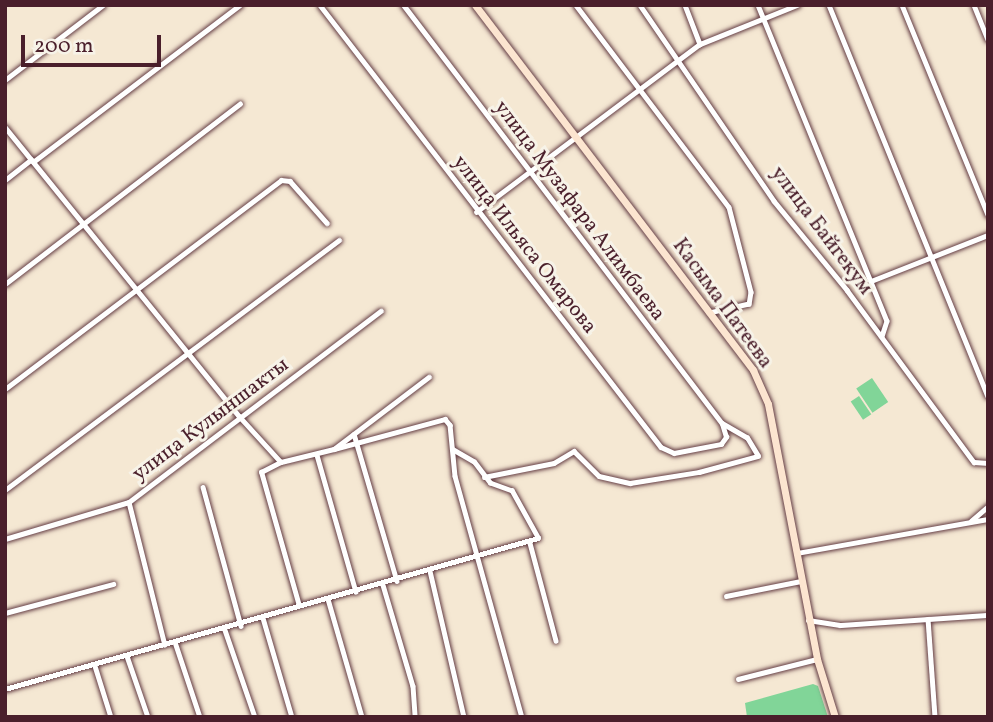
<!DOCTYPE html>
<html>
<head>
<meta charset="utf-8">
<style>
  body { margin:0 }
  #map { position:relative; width:993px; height:722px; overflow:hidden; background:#f5e8d3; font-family:Vollkorn,serif }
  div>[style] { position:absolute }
  .green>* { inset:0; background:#81d598; transform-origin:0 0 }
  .roads { filter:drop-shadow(0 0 2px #643d44) drop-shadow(0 0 2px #643d44) }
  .minor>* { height:4.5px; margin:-2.25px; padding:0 2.25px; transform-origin:2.25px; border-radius:2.25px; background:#fff }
  .secondary>* { height:7px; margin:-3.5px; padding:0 3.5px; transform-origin:3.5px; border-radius:3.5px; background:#fce5d0 }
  span { translate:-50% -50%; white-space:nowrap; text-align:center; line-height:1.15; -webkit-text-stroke:6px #f7f3e8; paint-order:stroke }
  .street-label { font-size:21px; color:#4a1f2b }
  .frame { position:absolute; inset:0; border:7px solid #4a1f2b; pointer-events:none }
  .scale { position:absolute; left:21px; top:35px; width:140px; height:32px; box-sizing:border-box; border:4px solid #4a1f2b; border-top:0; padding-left:9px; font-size:21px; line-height:24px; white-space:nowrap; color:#4a1f2b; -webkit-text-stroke:5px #f7f3e8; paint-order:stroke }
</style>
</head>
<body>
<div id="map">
  <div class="green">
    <i style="left:872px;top:378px;width:29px;height:19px;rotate:56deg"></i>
    <i style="left:859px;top:396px;width:22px;height:10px;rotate:56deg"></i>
    <i style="clip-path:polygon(813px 684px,818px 686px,828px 717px,747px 717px,745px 703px)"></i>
  </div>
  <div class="roads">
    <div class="minor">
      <i style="left:320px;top:5px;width:558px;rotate:52.35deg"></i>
      <i style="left:661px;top:447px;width:14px;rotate:25deg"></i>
      <i style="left:674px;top:453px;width:48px;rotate:-10.8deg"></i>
      <i style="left:721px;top:444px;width:9px;rotate:-54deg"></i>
      <i style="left:726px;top:437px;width:14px;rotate:-107deg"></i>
      <i style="left:722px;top:424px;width:527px;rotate:-127.28deg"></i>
      <i style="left:576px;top:5px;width:253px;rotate:52.9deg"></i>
      <i style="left:729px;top:207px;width:88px;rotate:75.5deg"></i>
      <i style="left:751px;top:292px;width:12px;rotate:99deg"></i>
      <i style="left:749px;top:304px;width:41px;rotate:167.3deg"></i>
      <i style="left:640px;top:5px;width:237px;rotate:55.6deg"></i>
      <i style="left:774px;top:201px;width:115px;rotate:50.6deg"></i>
      <i style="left:847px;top:290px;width:214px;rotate:53.6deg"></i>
      <i style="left:974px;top:462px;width:14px;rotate:4deg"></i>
      <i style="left:685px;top:5px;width:42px;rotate:69deg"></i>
      <i style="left:758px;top:5px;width:341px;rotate:67.8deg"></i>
      <i style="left:887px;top:321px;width:16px;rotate:108deg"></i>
      <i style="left:829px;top:5px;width:422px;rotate:67.9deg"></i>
      <i style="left:902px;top:5px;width:227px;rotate:67.7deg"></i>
      <i style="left:974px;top:5px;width:37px;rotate:68deg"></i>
      <i style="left:5px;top:80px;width:123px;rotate:-37.4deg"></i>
      <i style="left:5px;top:127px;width:372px;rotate:51deg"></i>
      <i style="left:239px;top:416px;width:62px;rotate:47.6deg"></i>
      <i style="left:33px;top:162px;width:260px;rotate:-37.2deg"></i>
      <i style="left:5px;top:180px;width:33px;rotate:-38deg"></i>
      <i style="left:476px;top:212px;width:280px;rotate:-36.9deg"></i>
      <i style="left:700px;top:44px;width:105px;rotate:-21.9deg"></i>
      <i style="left:871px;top:281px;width:126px;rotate:-21.5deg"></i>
      <i style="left:5px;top:284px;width:296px;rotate:-37.5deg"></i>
      <i style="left:5px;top:389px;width:346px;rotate:-37.1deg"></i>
      <i style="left:281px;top:180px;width:9px;rotate:6deg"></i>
      <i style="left:290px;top:181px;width:56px;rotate:48.6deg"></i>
      <i style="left:354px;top:434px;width:153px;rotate:73.7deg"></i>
      <i style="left:334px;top:449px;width:115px;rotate:-15.1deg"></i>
      <i style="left:445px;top:419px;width:8px;rotate:50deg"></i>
      <i style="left:450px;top:425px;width:51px;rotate:84.4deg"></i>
      <i style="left:455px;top:476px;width:250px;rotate:74.5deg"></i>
      <i style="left:317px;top:455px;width:142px;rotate:74.1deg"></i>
      <i style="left:484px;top:477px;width:71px;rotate:-11.3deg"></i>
      <i style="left:554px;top:463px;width:23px;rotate:-31deg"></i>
      <i style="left:574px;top:451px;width:35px;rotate:45deg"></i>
      <i style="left:599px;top:476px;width:32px;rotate:13deg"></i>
      <i style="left:630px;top:483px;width:70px;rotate:-9.1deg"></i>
      <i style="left:699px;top:472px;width:61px;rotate:-15.2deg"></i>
      <i style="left:758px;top:456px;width:21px;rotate:-121deg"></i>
      <i style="left:747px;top:438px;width:28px;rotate:-150deg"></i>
      <i style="left:203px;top:487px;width:144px;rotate:74.7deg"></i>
      <i style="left:5px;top:490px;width:417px;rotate:-36.8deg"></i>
      <i style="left:129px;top:502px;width:147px;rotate:75.9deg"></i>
      <i style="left:971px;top:521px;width:23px;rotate:-41deg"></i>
      <i style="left:5px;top:539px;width:129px;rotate:-16.6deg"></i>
      <i style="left:129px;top:502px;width:316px;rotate:-37.2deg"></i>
      <i style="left:530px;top:543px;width:101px;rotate:75.1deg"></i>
      <i style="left:797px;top:553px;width:194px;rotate:-10.1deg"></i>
      <i style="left:430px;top:571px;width:150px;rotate:76.9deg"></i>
      <i style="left:383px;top:585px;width:105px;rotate:73.5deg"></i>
      <i style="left:413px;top:686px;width:31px;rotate:86deg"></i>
      <i style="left:726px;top:596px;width:76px;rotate:-11.3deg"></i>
      <i style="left:328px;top:599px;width:123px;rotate:73.9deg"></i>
      <i style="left:299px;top:606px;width:139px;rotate:-105.8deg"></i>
      <i style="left:261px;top:472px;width:22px;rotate:-27deg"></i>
      <i style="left:281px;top:462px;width:55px;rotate:-13.8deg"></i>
      <i style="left:334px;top:449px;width:119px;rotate:-37.2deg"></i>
      <i style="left:5px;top:613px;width:112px;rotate:-15deg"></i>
      <i style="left:263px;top:618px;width:103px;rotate:73.7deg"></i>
      <i style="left:928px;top:619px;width:98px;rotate:85.9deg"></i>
      <i style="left:808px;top:620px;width:32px;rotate:9deg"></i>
      <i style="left:840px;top:625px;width:148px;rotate:-3.9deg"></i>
      <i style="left:225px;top:630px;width:92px;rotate:71deg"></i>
      <i style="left:175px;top:642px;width:79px;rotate:71.6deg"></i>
      <i style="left:127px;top:656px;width:65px;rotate:71deg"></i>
      <i style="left:95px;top:666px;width:53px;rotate:72.6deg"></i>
      <i style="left:738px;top:679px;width:81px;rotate:-14.2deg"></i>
      <i style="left:5px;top:689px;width:554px;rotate:-15.82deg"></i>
      <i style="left:538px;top:538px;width:54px;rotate:-119deg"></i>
      <i style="left:512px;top:491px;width:23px;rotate:-160deg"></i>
      <i style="left:490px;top:483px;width:26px;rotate:-127deg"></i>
      <i style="left:474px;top:462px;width:24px;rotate:-150deg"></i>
    </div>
    <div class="secondary">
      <i style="left:475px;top:5px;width:459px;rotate:52.7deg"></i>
      <i style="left:753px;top:370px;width:37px;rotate:66deg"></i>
      <i style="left:768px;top:404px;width:260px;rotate:79.1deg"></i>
      <i style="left:817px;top:659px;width:61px;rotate:72.8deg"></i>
    </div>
  </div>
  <div class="street-label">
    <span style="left:579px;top:211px;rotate:53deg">улица Музафара Алимбаева</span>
    <span style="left:821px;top:231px;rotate:53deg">улица Байгекум</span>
    <span style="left:524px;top:245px;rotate:52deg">улица Ильяса Омарова</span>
    <span style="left:722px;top:304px;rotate:54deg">Касыма Патеева</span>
    <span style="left:211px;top:420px;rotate:-37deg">улица Кулыншакты</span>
  </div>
  <div class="frame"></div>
  <div class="scale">200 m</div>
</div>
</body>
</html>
